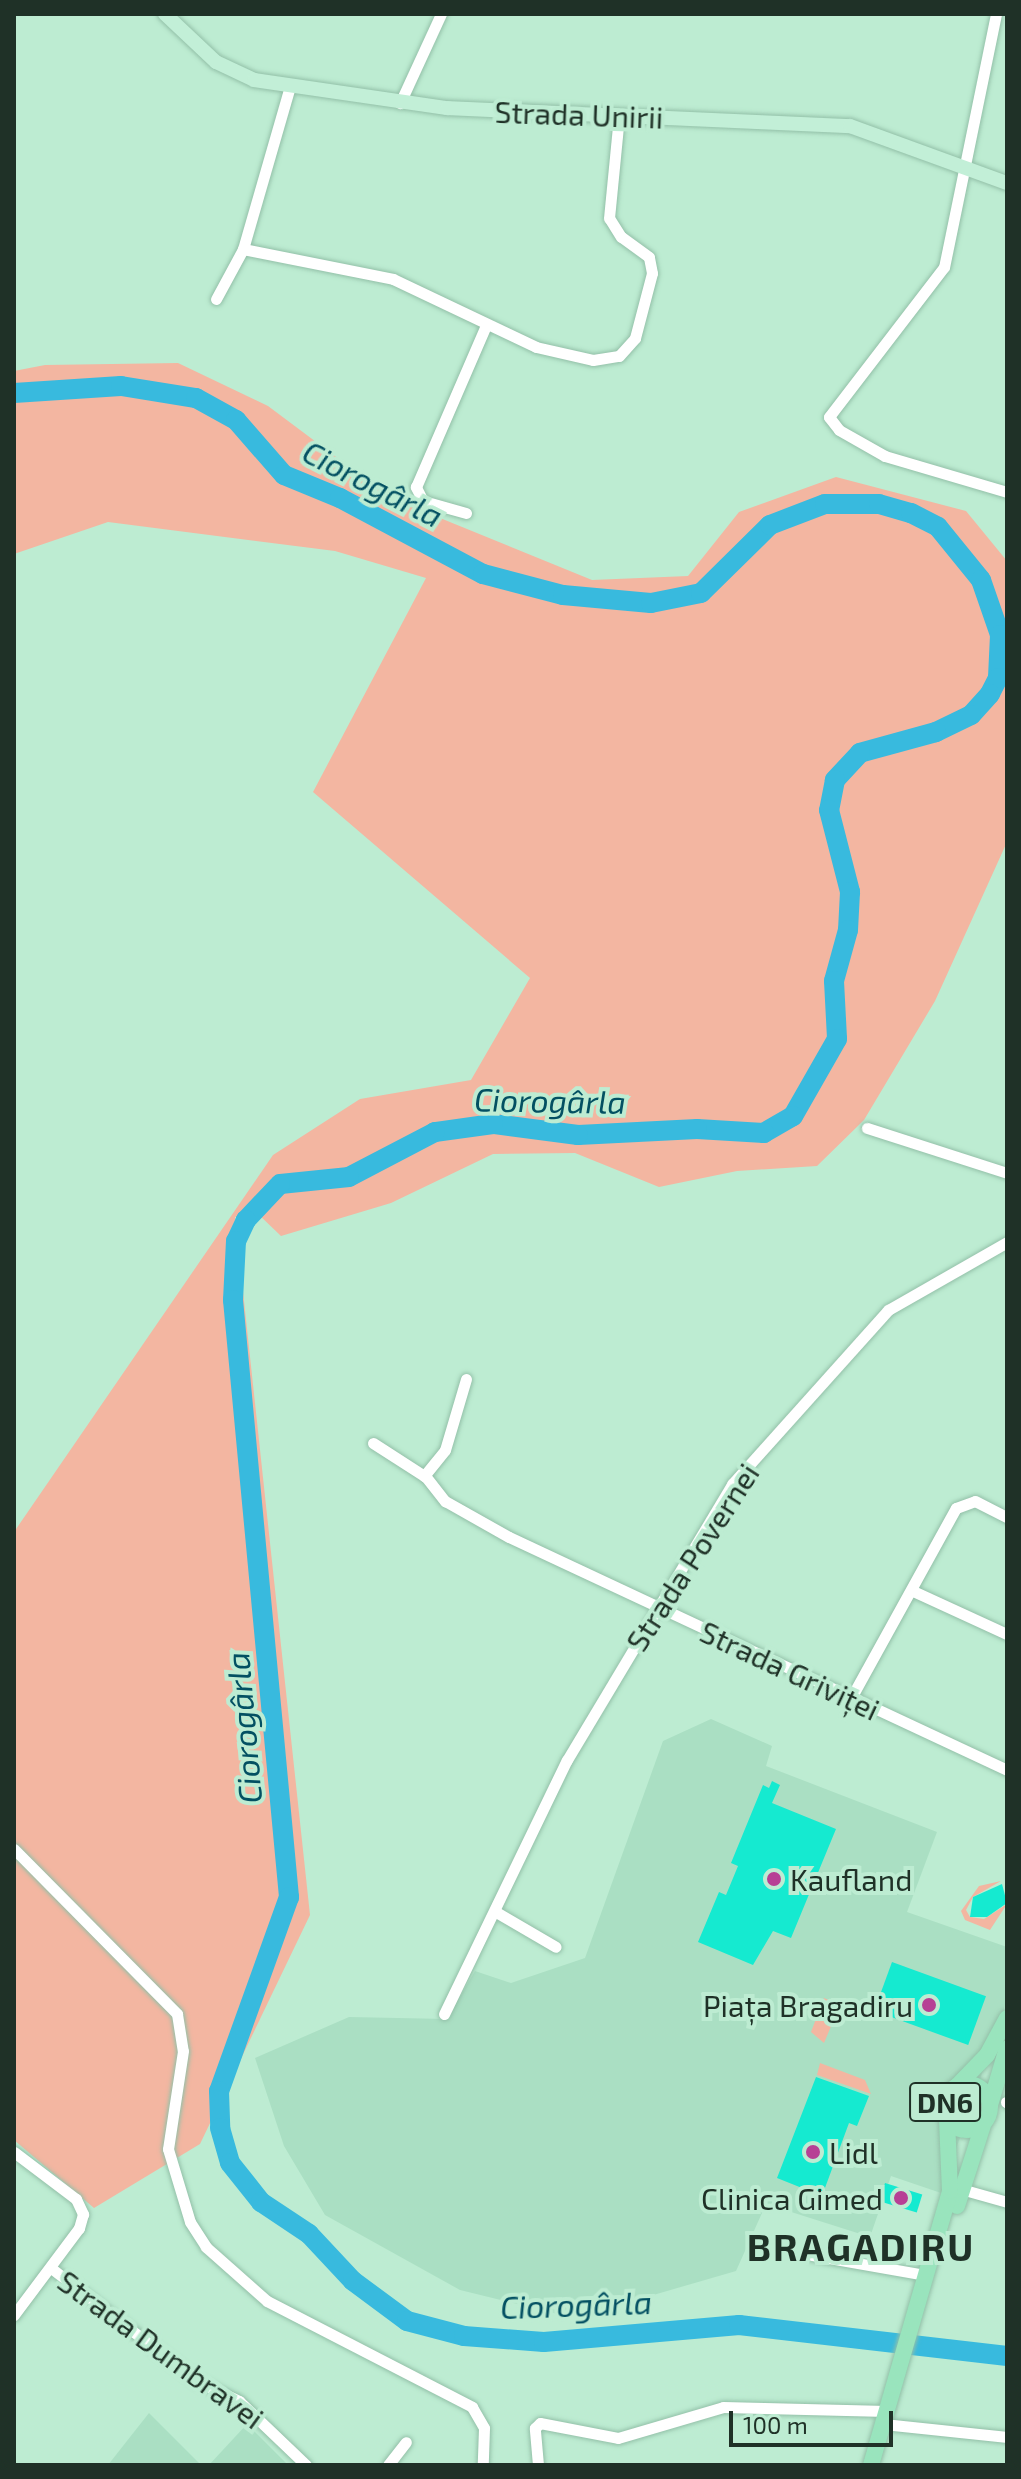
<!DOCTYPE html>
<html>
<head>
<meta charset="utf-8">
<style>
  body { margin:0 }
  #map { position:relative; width:1021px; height:2479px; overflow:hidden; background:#bdecd2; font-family:"Exo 2",sans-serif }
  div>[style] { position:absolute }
  .built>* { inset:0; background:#aadfc3 }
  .green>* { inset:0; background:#f3b6a1 }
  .round { border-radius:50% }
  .river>* { height:20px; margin:-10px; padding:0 10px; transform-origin:10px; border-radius:10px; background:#38bade }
  .building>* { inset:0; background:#15ead0; transform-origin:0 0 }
  .roads { filter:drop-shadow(0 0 2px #93c0a8) drop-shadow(0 0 2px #93c0a8) }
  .minor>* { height:11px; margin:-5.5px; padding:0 5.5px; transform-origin:5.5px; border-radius:5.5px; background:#fff }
  .major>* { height:14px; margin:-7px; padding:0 7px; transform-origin:7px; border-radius:7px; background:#c2efd7 }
  .highway>* { height:16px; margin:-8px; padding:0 8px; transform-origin:8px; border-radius:8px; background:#99e4bd }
  .highway>.ring { margin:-8px; padding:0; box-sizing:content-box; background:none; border:16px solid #99e4bd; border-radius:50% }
  .dots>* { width:22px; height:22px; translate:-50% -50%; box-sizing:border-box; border:4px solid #bdecd2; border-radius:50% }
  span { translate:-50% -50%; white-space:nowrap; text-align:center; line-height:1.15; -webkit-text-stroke:8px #bdecd2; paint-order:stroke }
  .shield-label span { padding:2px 6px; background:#bdecd2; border:2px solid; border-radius:6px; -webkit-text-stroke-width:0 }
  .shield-label { font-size:28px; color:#1f3127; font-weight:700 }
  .street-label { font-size:30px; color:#1f3127 }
  .poi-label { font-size:30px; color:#1f3127 }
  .left { translate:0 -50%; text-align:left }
  .right { translate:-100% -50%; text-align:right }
  .water-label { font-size:32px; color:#035062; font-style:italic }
  .district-label { font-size:38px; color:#1f3127; font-weight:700; letter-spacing:2px }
  .frame { position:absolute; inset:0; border:16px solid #1f3127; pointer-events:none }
  .scale { position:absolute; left:729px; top:2411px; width:164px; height:36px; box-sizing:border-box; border:4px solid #1f3127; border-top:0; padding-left:10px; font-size:24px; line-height:28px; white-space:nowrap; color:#1f3127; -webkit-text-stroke:6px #bdecd2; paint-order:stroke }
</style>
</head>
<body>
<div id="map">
  <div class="built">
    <i style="clip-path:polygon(711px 1719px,772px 1746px,766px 1766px,937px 1832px,907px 1912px,1007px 1947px,1007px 2000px,941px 2193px,891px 2176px,870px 2237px,766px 2204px,736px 2271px,574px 2318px,460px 2290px,325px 2215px,284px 2146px,255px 2058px,349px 2017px,447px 2019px,475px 1971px,511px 1983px,585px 1958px,663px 1741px)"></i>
    <i style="clip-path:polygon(149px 2413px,201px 2465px,108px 2465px)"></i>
    <i style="clip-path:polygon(247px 2424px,288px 2465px,209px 2465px)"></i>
  </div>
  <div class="green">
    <i style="clip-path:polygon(178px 363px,268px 406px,391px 498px,592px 580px,688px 576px,739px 512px,836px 477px,966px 511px,1007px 561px,1007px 842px,935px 1001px,864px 1120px,817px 1166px,737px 1171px,659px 1187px,575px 1153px,493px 1154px,391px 1203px,281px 1236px,256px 1212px,235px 1217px,310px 1915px,200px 2144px,94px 2208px,14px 2140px,14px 1532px,273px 1155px,360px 1099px,471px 1080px,530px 978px,313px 792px,426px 578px,335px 551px,108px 522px,14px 554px,14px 371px,45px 365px)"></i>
    <i style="clip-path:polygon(1001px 1881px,973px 1897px,966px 1910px,970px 1917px,984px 1919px,1007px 1904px,990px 1930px,965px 1920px,961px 1911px,979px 1886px)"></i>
    <i style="clip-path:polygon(824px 1998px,840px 2005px,824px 2043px,811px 2032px)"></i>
    <i style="clip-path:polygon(820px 2063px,865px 2080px,871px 2094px,817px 2075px)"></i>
    <i class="round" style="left:953px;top:2095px;width:28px;height:28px"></i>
  </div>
  <div class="river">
    <i style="left:14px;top:393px;width:107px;rotate:-3.7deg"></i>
    <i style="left:121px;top:386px;width:76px;rotate:9.1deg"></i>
    <i style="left:196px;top:398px;width:46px;rotate:28.8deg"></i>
    <i style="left:236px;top:420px;width:73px;rotate:48.9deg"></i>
    <i style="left:284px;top:475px;width:61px;rotate:22.3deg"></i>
    <i style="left:340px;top:498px;width:162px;rotate:28deg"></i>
    <i style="left:483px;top:574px;width:83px;rotate:14.7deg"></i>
    <i style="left:563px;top:595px;width:88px;rotate:5.2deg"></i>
    <i style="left:651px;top:603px;width:51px;rotate:-11.3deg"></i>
    <i style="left:701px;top:593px;width:97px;rotate:-44.6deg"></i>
    <i style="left:770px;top:525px;width:59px;rotate:-20.9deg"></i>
    <i style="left:825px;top:504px;width:54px"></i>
    <i style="left:879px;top:504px;width:33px;rotate:16deg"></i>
    <i style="left:911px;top:513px;width:30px;rotate:27deg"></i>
    <i style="left:938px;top:527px;width:68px;rotate:50.9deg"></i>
    <i style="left:981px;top:580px;width:58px;rotate:70.9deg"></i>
    <i style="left:1000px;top:635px;width:43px;rotate:92.7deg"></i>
    <i style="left:998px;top:678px;width:18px;rotate:117deg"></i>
    <i style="left:990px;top:694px;width:28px;rotate:132deg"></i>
    <i style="left:971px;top:715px;width:39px;rotate:154deg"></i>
    <i style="left:936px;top:732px;width:79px;rotate:164.6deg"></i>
    <i style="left:860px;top:753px;width:37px;rotate:133deg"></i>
    <i style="left:835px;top:780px;width:31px;rotate:101deg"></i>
    <i style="left:829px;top:810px;width:85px;rotate:75.6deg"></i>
    <i style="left:850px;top:892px;width:38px;rotate:93deg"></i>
    <i style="left:848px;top:930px;width:53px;rotate:105.4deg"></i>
    <i style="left:834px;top:981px;width:58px;rotate:87deg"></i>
    <i style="left:837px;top:1039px;width:89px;rotate:119.7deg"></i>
    <i style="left:793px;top:1116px;width:34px;rotate:150deg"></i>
    <i style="left:764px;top:1133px;width:67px;rotate:-176.6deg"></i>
    <i style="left:697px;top:1129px;width:119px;rotate:177.1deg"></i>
    <i style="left:578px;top:1135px;width:86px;rotate:-172.6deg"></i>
    <i style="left:493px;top:1124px;width:59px;rotate:172.1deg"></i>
    <i style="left:435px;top:1132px;width:97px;rotate:152.4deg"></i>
    <i style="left:349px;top:1177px;width:69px;rotate:174.2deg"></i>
    <i style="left:280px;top:1184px;width:50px;rotate:133.4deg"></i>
    <i style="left:246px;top:1220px;width:23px;rotate:115deg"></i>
    <i style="left:236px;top:1241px;width:59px;rotate:92.9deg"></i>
    <i style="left:233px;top:1300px;width:600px;rotate:84.64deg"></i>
    <i style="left:289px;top:1897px;width:206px;rotate:109.8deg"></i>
    <i style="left:219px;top:2091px;width:37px;rotate:88deg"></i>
    <i style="left:220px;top:2128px;width:36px;rotate:74deg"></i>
    <i style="left:230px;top:2163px;width:50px;rotate:51.5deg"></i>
    <i style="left:261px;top:2202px;width:58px;rotate:33.7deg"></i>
    <i style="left:309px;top:2234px;width:64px;rotate:46.9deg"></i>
    <i style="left:353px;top:2281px;width:67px;rotate:36.5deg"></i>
    <i style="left:407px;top:2321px;width:59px;rotate:14.7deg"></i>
    <i style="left:464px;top:2336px;width:80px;rotate:4.3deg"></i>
    <i style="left:544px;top:2342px;width:196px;rotate:-5deg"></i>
    <i style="left:739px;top:2325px;width:270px;rotate:6.6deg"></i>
  </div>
  <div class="building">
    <i style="clip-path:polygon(772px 1781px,780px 1785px,772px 1803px,836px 1829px,791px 1938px,773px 1931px,753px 1965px,698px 1942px,719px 1892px,726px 1895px,738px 1866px,731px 1863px,763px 1785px,769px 1788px)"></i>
    <i style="clip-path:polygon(1002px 1884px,1007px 1903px,987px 1917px,970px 1917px,973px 1897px)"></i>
    <i style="left:892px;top:1962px;width:100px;height:52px;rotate:20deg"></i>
    <i style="clip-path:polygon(816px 2077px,869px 2096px,857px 2126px,849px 2123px,822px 2196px,777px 2178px)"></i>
    <i style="left:885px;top:2183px;width:39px;height:19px;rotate:17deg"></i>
  </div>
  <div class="roads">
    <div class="minor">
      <i style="left:996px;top:14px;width:258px;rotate:101.6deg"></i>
      <i style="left:944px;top:267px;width:189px;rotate:127.5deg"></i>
      <i style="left:829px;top:417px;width:16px;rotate:52deg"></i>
      <i style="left:839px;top:430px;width:53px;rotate:29.5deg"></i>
      <i style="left:885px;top:456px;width:127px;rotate:16.4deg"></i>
      <i style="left:400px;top:103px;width:98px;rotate:-65.3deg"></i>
      <i style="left:243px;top:249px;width:153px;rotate:11.3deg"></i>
      <i style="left:393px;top:279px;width:158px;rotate:25.4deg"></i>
      <i style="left:536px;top:347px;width:58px;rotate:12.8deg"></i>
      <i style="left:593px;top:360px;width:26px;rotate:-9deg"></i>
      <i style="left:619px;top:356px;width:24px;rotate:-48deg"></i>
      <i style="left:635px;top:338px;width:67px;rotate:-75.3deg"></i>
      <i style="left:652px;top:273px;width:16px;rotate:-101deg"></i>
      <i style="left:649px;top:257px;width:34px;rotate:-144deg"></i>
      <i style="left:621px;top:237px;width:22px;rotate:-122deg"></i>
      <i style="left:609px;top:218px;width:102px;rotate:-84.4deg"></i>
      <i style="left:216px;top:299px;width:57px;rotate:-61.6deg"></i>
      <i style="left:243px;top:249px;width:170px;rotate:-73.9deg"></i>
      <i style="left:466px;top:513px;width:45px;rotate:-164.4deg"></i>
      <i style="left:423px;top:501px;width:16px;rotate:-117deg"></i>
      <i style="left:416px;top:487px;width:176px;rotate:-66.6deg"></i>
      <i style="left:867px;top:1128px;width:147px;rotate:17.8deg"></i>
      <i style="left:373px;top:1443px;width:63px;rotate:32.7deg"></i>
      <i style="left:426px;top:1477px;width:31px;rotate:52deg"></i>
      <i style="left:445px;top:1501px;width:73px;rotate:29.4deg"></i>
      <i style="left:509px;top:1537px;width:550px;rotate:25.07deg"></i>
      <i style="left:424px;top:1476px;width:33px;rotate:-51deg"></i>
      <i style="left:445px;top:1450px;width:74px;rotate:-73.5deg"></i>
      <i style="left:913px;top:1591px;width:103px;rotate:24.6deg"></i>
      <i style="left:851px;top:1698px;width:217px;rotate:-61.1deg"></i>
      <i style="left:956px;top:1508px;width:20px;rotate:-20deg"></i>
      <i style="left:975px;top:1501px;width:36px;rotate:27deg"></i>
      <i style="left:14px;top:1849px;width:232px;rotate:45.3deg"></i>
      <i style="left:177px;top:2014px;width:37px;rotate:81deg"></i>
      <i style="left:183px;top:2051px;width:99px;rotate:98.7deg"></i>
      <i style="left:168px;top:2149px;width:76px;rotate:73.2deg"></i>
      <i style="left:190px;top:2222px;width:30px;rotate:57deg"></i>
      <i style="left:206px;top:2247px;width:81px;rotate:41.5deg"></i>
      <i style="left:267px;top:2301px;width:231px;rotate:27.3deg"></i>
      <i style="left:472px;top:2407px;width:24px;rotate:60deg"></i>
      <i style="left:484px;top:2428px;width:37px;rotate:92deg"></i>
      <i style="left:496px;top:1912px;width:69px;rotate:30.3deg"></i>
      <i style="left:444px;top:2014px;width:282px;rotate:-64.2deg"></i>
      <i style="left:567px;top:1760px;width:322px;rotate:-59.1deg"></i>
      <i style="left:732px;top:1484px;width:234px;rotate:-48.1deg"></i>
      <i style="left:888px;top:1310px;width:137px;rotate:-29.7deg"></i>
      <i style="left:1006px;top:2102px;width:1px;rotate:45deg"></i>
      <i style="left:14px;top:2152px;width:78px;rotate:37.2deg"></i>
      <i style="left:76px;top:2199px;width:17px;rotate:65deg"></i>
      <i style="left:83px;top:2214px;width:15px;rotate:106deg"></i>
      <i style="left:79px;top:2228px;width:109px;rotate:126.8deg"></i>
      <i style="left:961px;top:2189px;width:48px;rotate:15.8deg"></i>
      <i style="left:812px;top:2255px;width:116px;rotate:10deg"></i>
      <i style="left:51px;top:2268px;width:185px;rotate:37.7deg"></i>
      <i style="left:197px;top:2381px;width:47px;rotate:25.5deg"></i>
      <i style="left:239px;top:2401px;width:93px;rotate:43.7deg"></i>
      <i style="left:893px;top:2425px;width:115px;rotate:6deg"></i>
      <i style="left:388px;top:2465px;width:29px;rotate:-52deg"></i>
      <i style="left:538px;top:2465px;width:37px;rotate:-95deg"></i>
      <i style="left:535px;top:2428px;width:7px;rotate:-45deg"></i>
      <i style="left:540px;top:2423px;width:79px;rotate:10.9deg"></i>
      <i style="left:618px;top:2438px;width:109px;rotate:-16.4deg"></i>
      <i style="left:723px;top:2407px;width:164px;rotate:1.4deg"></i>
    </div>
    <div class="major">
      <i style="left:165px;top:14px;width:70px;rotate:43.3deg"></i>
      <i style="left:216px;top:62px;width:42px;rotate:25.3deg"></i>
      <i style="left:254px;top:80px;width:195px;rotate:8.3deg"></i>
      <i style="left:447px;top:108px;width:403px;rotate:2.6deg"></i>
      <i style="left:850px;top:126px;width:167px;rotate:20deg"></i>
    </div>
    <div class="highway">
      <i class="ring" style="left:944px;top:2084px;width:30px;height:30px"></i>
      <i style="left:957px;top:2086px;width:43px;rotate:-45.9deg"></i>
      <i style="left:987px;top:2055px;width:42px;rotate:-61.6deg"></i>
      <i style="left:990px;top:2105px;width:59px;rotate:-73.4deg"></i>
      <i style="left:957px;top:2206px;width:88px;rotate:-72.2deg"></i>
      <i style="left:871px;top:2465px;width:285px;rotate:-73.9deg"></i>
      <i style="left:950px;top:2191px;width:73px;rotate:-92.4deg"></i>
    </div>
  </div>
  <div class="dots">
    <i style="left:774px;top:1879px;background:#b74095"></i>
    <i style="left:929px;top:2005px;background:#b74095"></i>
    <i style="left:813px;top:2152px;background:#b74095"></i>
    <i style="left:901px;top:2198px;background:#b74095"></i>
  </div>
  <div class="shield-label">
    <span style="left:945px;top:2102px">DN6</span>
  </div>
  <div class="street-label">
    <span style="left:579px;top:114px;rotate:2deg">Strada Unirii</span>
    <span style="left:692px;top:1557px;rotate:-57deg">Strada Povernei</span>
    <span style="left:790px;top:1670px;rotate:25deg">Strada Griviței</span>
    <span style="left:161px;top:2349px;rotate:36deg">Strada Dumbravei</span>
  </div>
  <div class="poi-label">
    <span class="left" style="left:790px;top:1879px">Kaufland</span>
    <span class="right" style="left:913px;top:2005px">Piața Bragadiru</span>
    <span class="left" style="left:829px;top:2152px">Lidl</span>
    <span class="right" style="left:883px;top:2198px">Clinica Gimed</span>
  </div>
  <div class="water-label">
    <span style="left:373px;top:483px;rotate:27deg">Ciorogârla</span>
    <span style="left:550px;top:1100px;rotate:1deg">Ciorogârla</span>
    <span style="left:243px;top:1728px;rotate:-95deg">Ciorogârla</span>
    <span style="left:576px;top:2304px;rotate:-2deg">Ciorogârla</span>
  </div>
  <div class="district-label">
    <span style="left:861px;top:2247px">BRAGADIRU</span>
  </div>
  <div class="frame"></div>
  <div class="scale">100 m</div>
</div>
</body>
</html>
